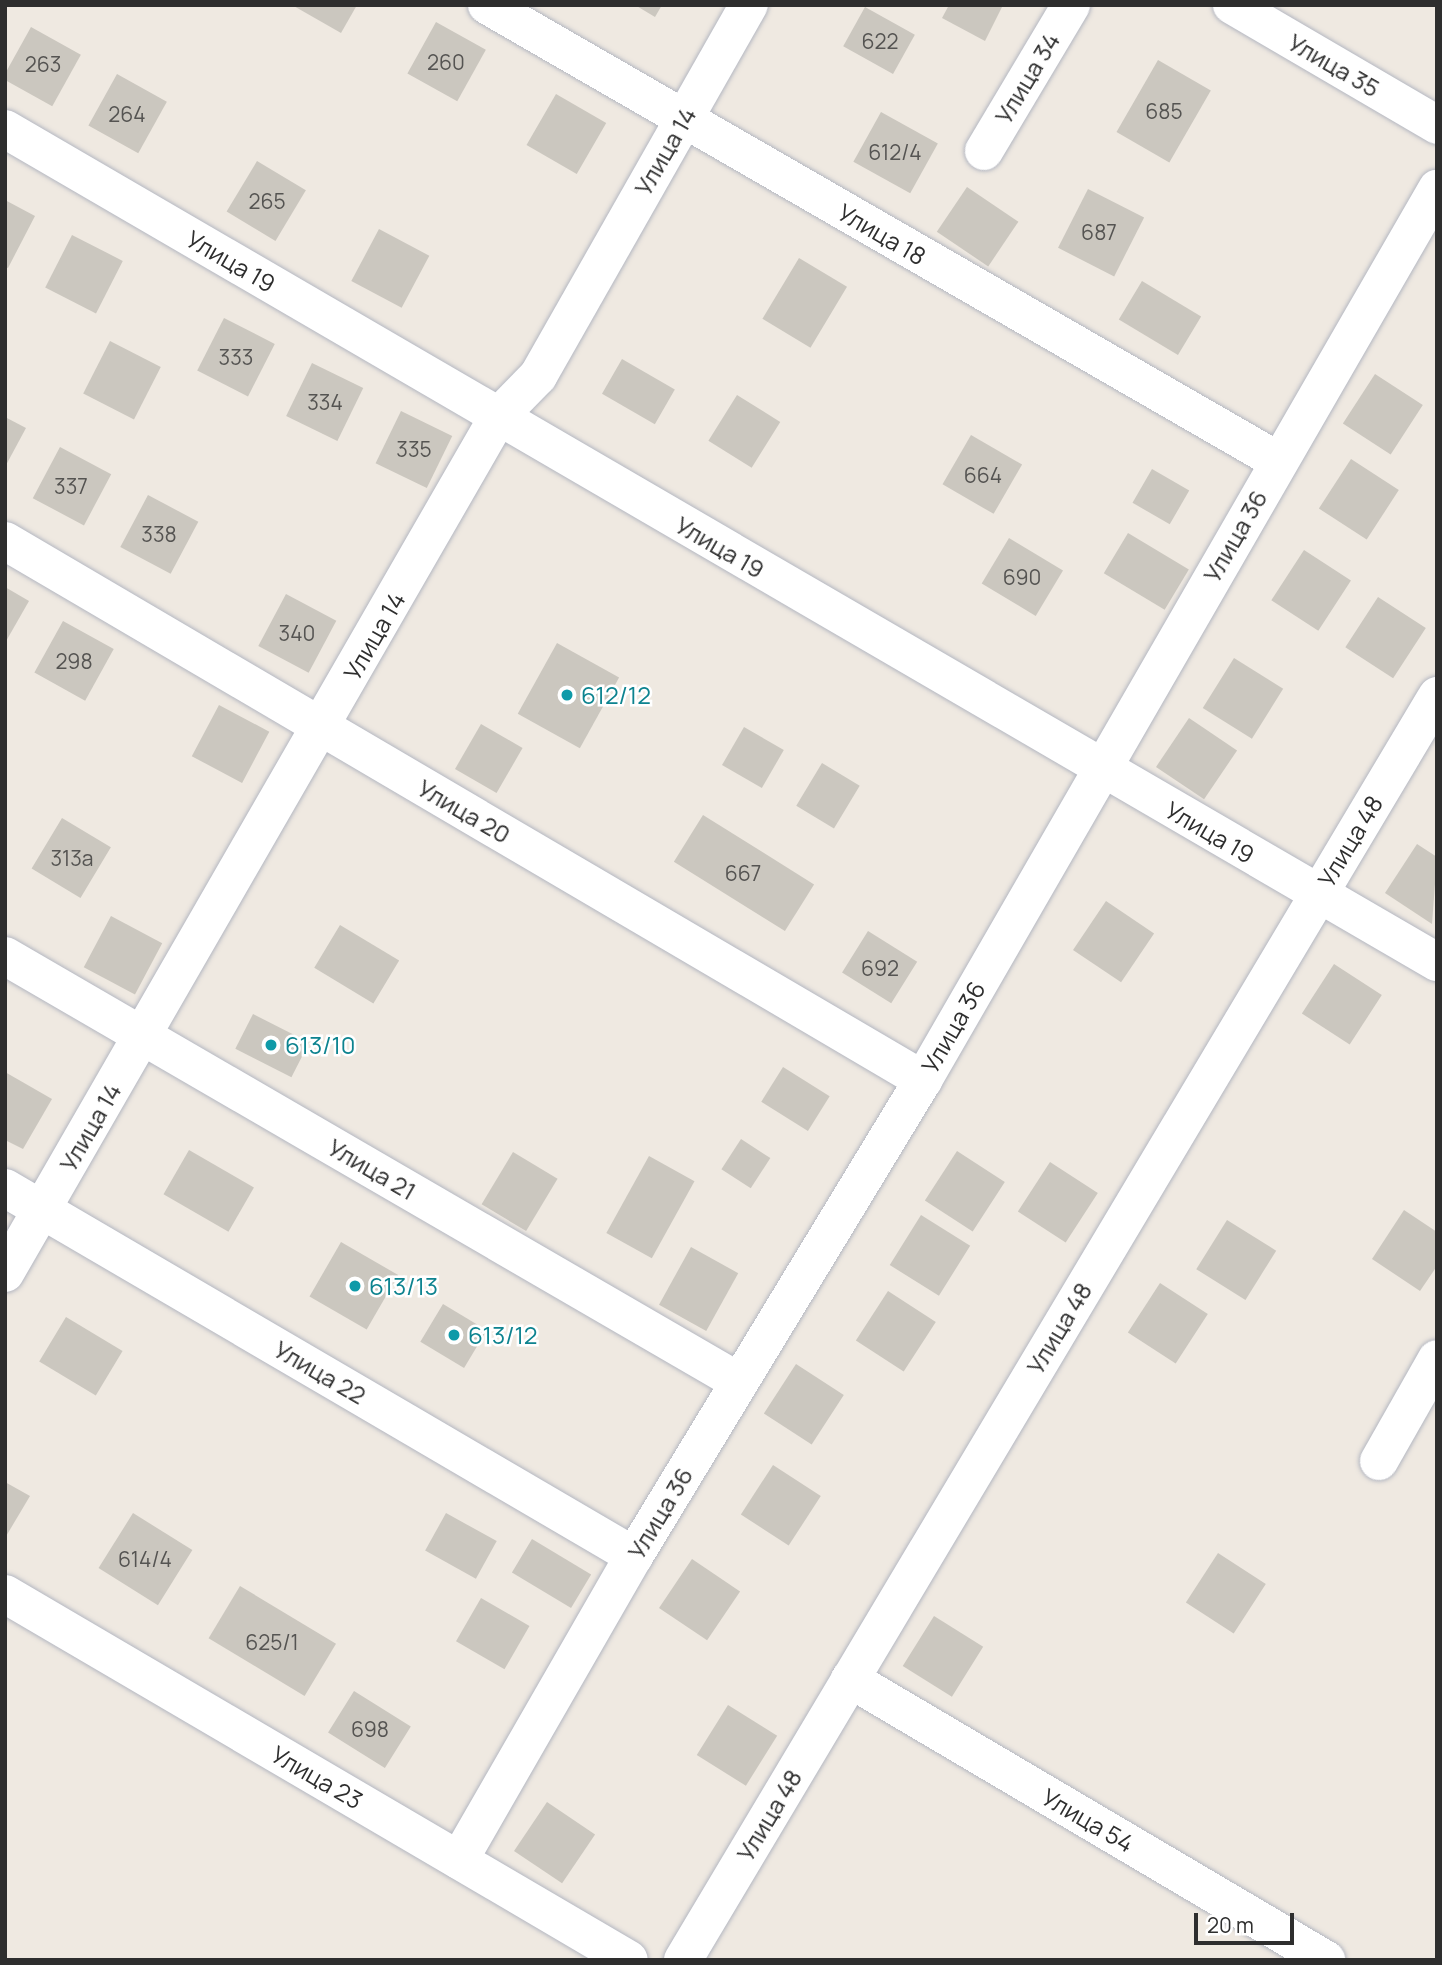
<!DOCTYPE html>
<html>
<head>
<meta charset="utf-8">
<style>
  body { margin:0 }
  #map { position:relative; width:1442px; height:1965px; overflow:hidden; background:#efe9e1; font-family:Manrope,sans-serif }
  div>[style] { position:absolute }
  .building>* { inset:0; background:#cbc7bf; transform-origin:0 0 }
  .roads { filter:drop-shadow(0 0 2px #b4b7c1) drop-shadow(0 0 2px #b4b7c1) }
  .minor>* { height:38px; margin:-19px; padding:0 19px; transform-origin:19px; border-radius:19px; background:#fff }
  .dots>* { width:19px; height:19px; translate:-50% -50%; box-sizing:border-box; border:4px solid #fff; border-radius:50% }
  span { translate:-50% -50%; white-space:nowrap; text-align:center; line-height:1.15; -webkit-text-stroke:5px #fff; paint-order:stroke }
  .number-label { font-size:21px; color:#555452 }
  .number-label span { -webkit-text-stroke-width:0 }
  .street-label { font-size:24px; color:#2e2e2e }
  .culture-label { font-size:24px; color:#0d838f }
  .left { translate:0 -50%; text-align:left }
  .frame { position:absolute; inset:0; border:7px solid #2e2e2e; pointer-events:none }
  .scale { position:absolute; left:1194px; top:1913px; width:100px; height:32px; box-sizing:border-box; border:4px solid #2e2e2e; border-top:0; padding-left:9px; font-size:21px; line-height:24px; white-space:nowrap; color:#2e2e2e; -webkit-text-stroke:5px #fff; paint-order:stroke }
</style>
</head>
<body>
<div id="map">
  <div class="building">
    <i style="clip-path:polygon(292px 5px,357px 5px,341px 33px)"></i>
    <i style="clip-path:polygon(635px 5px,662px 5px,655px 17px)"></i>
    <i style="clip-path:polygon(949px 5px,1003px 5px,985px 41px,942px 18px)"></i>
    <i style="left:865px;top:7px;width:57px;height:45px;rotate:29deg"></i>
    <i style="left:436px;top:22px;width:57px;height:59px;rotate:29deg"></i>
    <i style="left:31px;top:27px;width:57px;height:59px;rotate:29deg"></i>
    <i style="left:1158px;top:60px;width:61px;height:83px;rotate:30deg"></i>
    <i style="left:117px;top:74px;width:57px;height:59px;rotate:29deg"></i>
    <i style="left:556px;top:94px;width:58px;height:59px;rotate:30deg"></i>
    <i style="left:881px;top:112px;width:65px;height:57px;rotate:29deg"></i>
    <i style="left:257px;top:161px;width:57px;height:59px;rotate:31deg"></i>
    <i style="left:967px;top:187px;width:62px;height:54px;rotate:34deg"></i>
    <i style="left:1088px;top:189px;width:63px;height:66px;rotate:27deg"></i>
    <i style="clip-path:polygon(5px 200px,35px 216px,8px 268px,5px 267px)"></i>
    <i style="left:379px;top:229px;width:57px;height:59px;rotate:28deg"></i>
    <i style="left:72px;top:235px;width:57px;height:59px;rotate:27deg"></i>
    <i style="left:799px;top:258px;width:56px;height:71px;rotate:31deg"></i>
    <i style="left:1142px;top:281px;width:69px;height:45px;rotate:31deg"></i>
    <i style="left:224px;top:318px;width:57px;height:59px;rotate:27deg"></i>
    <i style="left:110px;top:341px;width:57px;height:59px;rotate:27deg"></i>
    <i style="left:622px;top:359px;width:61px;height:40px;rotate:30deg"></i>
    <i style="left:312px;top:363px;width:57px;height:59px;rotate:26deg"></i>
    <i style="left:1375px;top:374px;width:57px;height:59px;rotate:33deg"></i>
    <i style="left:737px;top:395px;width:51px;height:54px;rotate:32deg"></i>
    <i style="left:401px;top:411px;width:57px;height:58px;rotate:26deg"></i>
    <i style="clip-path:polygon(5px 417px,26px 428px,5px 467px)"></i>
    <i style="left:971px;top:435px;width:59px;height:57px;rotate:30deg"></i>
    <i style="left:60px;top:447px;width:58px;height:58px;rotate:28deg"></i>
    <i style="left:1351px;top:459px;width:57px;height:59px;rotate:33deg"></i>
    <i style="left:1152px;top:469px;width:43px;height:39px;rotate:30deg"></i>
    <i style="left:148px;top:495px;width:57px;height:59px;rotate:28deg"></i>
    <i style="left:1128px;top:533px;width:71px;height:47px;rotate:31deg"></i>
    <i style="left:1009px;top:538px;width:63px;height:53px;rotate:31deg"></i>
    <i style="left:1304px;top:550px;width:56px;height:60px;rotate:33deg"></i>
    <i style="clip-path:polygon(5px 587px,29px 601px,5px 643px)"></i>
    <i style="left:286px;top:594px;width:57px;height:59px;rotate:28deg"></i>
    <i style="left:1378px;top:597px;width:57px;height:60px;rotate:33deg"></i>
    <i style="left:63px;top:621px;width:58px;height:59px;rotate:29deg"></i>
    <i style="left:557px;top:643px;width:71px;height:81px;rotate:29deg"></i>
    <i style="left:1234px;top:658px;width:58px;height:59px;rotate:32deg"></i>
    <i style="left:219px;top:705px;width:57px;height:58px;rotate:28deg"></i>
    <i style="left:1189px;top:718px;width:58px;height:59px;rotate:34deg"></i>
    <i style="left:481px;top:724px;width:48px;height:52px;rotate:30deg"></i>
    <i style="left:744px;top:727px;width:46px;height:44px;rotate:30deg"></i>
    <i style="left:822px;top:763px;width:44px;height:50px;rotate:31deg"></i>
    <i style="left:703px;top:815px;width:131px;height:55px;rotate:32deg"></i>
    <i style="left:62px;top:818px;width:57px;height:59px;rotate:31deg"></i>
    <i style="clip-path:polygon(1417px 844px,1437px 857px,1432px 924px,1385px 893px)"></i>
    <i style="left:1106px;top:901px;width:58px;height:59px;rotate:34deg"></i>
    <i style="left:111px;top:916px;width:58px;height:58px;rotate:28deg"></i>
    <i style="left:340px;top:925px;width:69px;height:50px;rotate:31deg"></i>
    <i style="left:868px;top:931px;width:58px;height:49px;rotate:32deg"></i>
    <i style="left:1334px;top:964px;width:57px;height:59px;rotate:33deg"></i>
    <i style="left:253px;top:1014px;width:63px;height:39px;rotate:27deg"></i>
    <i style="left:783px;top:1067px;width:55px;height:41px;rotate:32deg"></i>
    <i style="clip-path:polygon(5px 1072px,52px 1099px,23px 1149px,5px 1140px)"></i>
    <i style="left:741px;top:1139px;width:35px;height:36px;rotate:33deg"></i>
    <i style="left:189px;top:1150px;width:75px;height:51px;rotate:30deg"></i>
    <i style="left:957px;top:1151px;width:57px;height:59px;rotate:33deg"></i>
    <i style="left:513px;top:1152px;width:52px;height:61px;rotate:31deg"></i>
    <i style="left:649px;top:1156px;width:52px;height:88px;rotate:29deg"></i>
    <i style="left:1050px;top:1162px;width:57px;height:59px;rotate:33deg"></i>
    <i style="clip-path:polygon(1404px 1210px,1437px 1232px,1437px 1266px,1420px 1291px,1372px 1259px)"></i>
    <i style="left:921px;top:1215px;width:58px;height:59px;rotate:32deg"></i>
    <i style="left:1227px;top:1220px;width:58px;height:58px;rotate:32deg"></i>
    <i style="left:341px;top:1242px;width:66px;height:63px;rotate:30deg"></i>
    <i style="left:691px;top:1247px;width:54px;height:66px;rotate:29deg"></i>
    <i style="left:1160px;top:1283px;width:57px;height:59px;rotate:33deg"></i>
    <i style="left:888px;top:1291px;width:57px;height:59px;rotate:33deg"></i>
    <i style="left:443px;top:1304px;width:51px;height:44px;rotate:31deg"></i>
    <i style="left:66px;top:1317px;width:66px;height:52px;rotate:31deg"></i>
    <i style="left:796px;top:1364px;width:57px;height:59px;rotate:33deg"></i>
    <i style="left:773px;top:1465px;width:57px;height:59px;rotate:33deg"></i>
    <i style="clip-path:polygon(5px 1482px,30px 1496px,5px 1538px)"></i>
    <i style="left:133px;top:1513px;width:70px;height:65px;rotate:32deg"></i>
    <i style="left:446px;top:1513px;width:58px;height:43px;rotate:29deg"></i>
    <i style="left:532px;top:1539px;width:69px;height:39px;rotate:31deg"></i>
    <i style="left:1218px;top:1553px;width:57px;height:59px;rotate:33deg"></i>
    <i style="left:692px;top:1559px;width:58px;height:59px;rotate:34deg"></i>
    <i style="left:240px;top:1586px;width:112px;height:61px;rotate:31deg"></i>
    <i style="left:481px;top:1598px;width:56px;height:50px;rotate:30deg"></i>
    <i style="left:934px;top:1616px;width:58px;height:59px;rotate:32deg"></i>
    <i style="left:354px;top:1691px;width:67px;height:49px;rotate:32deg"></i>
    <i style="left:728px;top:1705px;width:58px;height:59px;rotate:32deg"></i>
    <i style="left:547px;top:1802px;width:58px;height:59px;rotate:34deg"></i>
  </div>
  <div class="roads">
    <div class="minor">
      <i style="left:487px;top:5px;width:913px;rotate:29.96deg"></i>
      <i style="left:1232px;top:5px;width:238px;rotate:30.3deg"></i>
      <i style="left:5px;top:129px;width:1657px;rotate:30.19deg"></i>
      <i style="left:984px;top:151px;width:170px;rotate:-59.2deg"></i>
      <i style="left:5px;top:541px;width:1065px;rotate:30.42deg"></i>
      <i style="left:5px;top:956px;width:849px;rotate:30.13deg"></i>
      <i style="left:5px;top:1188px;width:729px;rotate:30.33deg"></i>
      <i style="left:5px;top:1273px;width:988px;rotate:-60.06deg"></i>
      <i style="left:498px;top:417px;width:57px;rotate:-45.7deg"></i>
      <i style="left:538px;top:376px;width:427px;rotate:-60.4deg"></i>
      <i style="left:1379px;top:1461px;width:117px;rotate:-60.4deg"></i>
      <i style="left:5px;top:1594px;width:723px;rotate:30.39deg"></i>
      <i style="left:850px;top:1679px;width:553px;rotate:30.55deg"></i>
      <i style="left:459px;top:1860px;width:351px;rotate:-60.1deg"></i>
      <i style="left:634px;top:1556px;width:557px;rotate:-58.74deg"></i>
      <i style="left:923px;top:1080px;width:1029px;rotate:-60.02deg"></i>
      <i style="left:683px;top:1960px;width:1472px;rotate:-59.18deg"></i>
    </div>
  </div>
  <div class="dots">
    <i style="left:567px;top:695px;background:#0f9aa8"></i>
    <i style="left:271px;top:1045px;background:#0f9aa8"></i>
    <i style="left:355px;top:1286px;background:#0f9aa8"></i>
    <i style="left:454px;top:1335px;background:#0f9aa8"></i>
  </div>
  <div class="number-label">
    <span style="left:880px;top:41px">622</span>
    <span style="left:446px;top:62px">260</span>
    <span style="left:43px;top:64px">263</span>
    <span style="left:1164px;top:111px">685</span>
    <span style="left:127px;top:114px">264</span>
    <span style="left:895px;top:152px">612/4</span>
    <span style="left:267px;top:201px">265</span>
    <span style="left:1099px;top:232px">687</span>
    <span style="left:236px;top:357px">333</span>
    <span style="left:325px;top:402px">334</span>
    <span style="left:414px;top:449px">335</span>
    <span style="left:983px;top:475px">664</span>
    <span style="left:71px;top:486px">337</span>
    <span style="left:159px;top:534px">338</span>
    <span style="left:1022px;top:577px">690</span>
    <span style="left:297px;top:633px">340</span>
    <span style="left:74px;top:661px">298</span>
    <span style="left:72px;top:858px">313а</span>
    <span style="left:743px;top:873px">667</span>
    <span style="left:880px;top:968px">692</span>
    <span style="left:145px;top:1559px">614/4</span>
    <span style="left:272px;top:1642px">625/1</span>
    <span style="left:370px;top:1729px">698</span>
  </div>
  <div class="street-label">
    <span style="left:1334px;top:65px;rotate:30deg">Улица 35</span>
    <span style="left:1027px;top:78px;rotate:-59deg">Улица 34</span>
    <span style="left:665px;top:151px;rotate:-60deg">Улица 14</span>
    <span style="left:882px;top:234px;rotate:30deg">Улица 18</span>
    <span style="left:231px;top:261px;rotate:30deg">Улица 19</span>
    <span style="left:1235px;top:536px;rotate:-60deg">Улица 36</span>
    <span style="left:720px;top:547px;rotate:30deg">Улица 19</span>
    <span style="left:374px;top:636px;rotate:-60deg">Улица 14</span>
    <span style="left:464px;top:811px;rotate:30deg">Улица 20</span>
    <span style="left:1210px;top:832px;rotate:30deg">Улица 19</span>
    <span style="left:1350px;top:841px;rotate:-59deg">Улица 48</span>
    <span style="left:953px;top:1027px;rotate:-60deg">Улица 36</span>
    <span style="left:90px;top:1127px;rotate:-60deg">Улица 14</span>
    <span style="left:372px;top:1169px;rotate:30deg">Улица 21</span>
    <span style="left:1059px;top:1328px;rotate:-59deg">Улица 48</span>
    <span style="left:320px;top:1372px;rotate:30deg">Улица 22</span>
    <span style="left:660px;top:1513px;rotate:-59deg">Улица 36</span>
    <span style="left:317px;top:1777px;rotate:30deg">Улица 23</span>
    <span style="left:769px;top:1815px;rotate:-59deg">Улица 48</span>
    <span style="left:1088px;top:1820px;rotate:30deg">Улица 54</span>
  </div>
  <div class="culture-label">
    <span class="left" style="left:581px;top:695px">612/12</span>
    <span class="left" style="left:285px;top:1045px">613/10</span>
    <span class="left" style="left:369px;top:1286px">613/13</span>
    <span class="left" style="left:468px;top:1335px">613/12</span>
  </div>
  <div class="frame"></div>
  <div class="scale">20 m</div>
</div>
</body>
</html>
